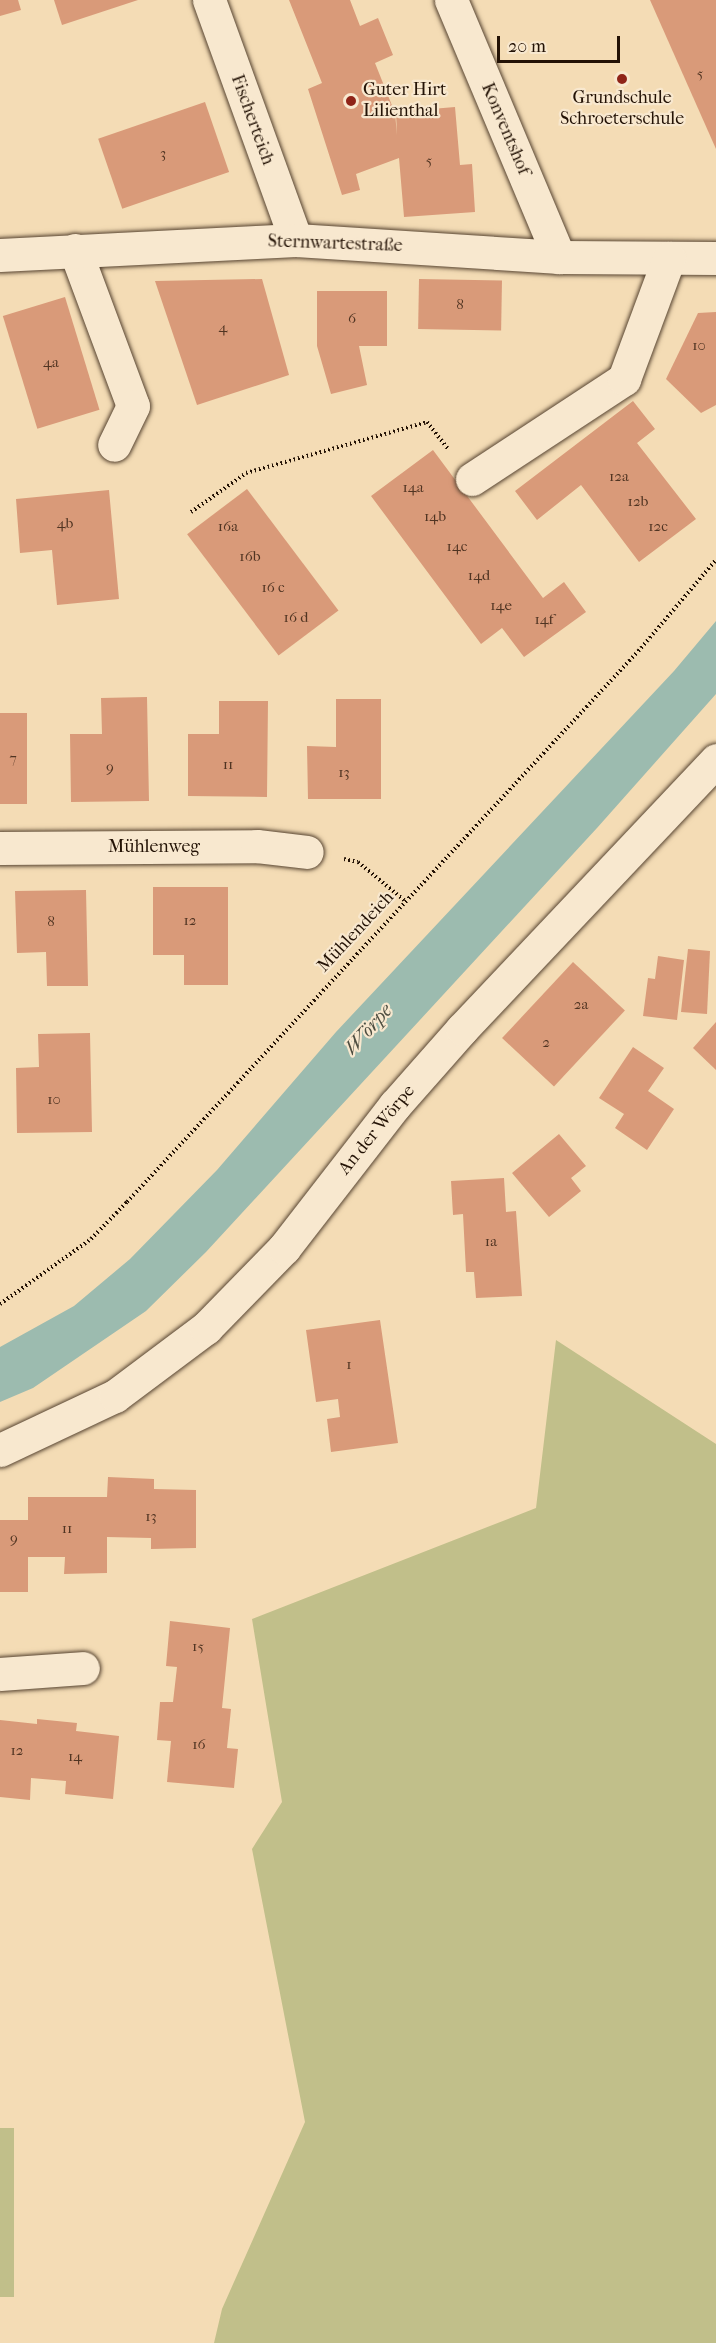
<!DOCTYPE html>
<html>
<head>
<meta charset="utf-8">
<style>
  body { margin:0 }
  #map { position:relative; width:716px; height:2343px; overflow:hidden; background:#f4dcb5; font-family:"IM FELL French Canon",serif }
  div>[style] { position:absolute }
  .green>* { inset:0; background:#c1bf8a; transform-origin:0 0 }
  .water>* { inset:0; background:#9cbbaf }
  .building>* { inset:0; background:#d99a79; transform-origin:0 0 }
  .path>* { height:4px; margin-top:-2px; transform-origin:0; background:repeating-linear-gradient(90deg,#231205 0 1.5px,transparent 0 4.5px) }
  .roads { filter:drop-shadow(0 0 2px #574431) drop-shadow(0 0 2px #574431) }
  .minor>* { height:33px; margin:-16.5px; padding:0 16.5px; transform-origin:16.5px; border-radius:16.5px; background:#f8e8cf }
  .dots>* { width:16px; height:16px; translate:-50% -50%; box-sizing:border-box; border:3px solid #f8e8cf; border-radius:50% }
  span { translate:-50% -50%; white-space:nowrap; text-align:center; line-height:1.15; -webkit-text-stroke:4.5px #f8e8cf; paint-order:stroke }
  .number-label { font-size:15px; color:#503422 }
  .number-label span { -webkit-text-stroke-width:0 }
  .poi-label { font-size:18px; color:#231205 }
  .left { translate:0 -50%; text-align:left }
  .street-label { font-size:18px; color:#231205 }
  .water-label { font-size:20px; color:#4d4d40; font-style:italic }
  .scale { position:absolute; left:497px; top:36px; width:123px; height:27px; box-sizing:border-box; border:3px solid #231205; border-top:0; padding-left:8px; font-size:18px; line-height:21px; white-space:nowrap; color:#231205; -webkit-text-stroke:4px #f8e8cf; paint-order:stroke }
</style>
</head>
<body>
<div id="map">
  <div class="green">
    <i style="clip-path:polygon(556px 1340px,716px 1444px,716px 2343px,214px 2343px,222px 2309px,305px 2122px,252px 1849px,282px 1802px,252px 1619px,536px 1508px)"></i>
    <i style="left:0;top:2128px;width:14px;height:169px"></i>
  </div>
  <div class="water">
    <i style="clip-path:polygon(716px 621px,716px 694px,597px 828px,206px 1252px,146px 1311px,33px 1388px,0 1402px,0 1347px,74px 1306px,130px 1259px,217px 1170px,336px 1032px,674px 671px)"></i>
  </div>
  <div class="building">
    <i style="clip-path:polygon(0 0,18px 0,21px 10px,0 16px)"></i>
    <i style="clip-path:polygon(54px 0,138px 0,62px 25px)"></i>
    <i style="clip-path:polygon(289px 0,350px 0,360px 26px,378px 18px,393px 55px,375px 63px,395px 113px,397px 135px,396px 112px,455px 107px,460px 165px,472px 164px,475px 212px,404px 217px,399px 158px,356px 174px,360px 190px,342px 195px,308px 89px,322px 83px)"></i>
    <i style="clip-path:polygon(650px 0,716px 0,716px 149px)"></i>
    <i style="left:205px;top:102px;width:74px;height:113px;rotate:71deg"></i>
    <i style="clip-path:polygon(262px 279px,289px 375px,197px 405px,155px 281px)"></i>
    <i style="left:419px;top:279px;width:83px;height:50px;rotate:1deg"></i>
    <i style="clip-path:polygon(317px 291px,387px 291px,387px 346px,359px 346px,367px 385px,331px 394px,317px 346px)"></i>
    <i style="left:65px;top:297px;width:118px;height:65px;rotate:73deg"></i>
    <i style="clip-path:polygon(716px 312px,716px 405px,701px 413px,666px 379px,698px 313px)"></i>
    <i style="clip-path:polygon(633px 401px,655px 429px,637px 443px,696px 519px,639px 562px,581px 485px,537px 520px,515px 491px)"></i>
    <i style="clip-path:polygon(433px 450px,543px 598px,564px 582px,586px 612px,524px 657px,502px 628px,481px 644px,371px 496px)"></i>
    <i style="left:247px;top:489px;width:152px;height:75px;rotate:53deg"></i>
    <i style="clip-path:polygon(109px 490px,119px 599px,57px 605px,52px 550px,20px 553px,16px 499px)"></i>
    <i style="clip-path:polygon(147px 697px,149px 801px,71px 802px,70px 734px,102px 734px,101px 698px)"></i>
    <i style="clip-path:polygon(336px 699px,381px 699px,381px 799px,308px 799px,307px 746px,336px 747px)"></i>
    <i style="clip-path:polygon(219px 701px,268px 701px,267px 797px,188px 796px,188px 734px,219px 734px)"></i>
    <i style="left:0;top:713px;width:27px;height:91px"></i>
    <i style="clip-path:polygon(153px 887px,228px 887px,228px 985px,184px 985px,184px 955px,153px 955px)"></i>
    <i style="clip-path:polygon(86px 890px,88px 986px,47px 986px,46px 952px,17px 953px,15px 891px)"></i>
    <i style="clip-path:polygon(688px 949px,710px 951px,707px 1014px,681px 1012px)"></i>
    <i style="clip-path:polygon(658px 956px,684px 960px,677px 1020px,643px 1016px,648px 978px,655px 979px)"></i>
    <i style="left:573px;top:962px;width:71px;height:104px;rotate:43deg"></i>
    <i style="clip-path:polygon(716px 1022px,716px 1070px,693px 1048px)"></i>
    <i style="clip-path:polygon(90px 1033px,92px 1132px,17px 1133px,16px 1068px,39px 1067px,38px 1034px)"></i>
    <i style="clip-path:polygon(633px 1047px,664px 1068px,648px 1091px,674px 1109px,647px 1150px,615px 1128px,624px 1114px,599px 1098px)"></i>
    <i style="clip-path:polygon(559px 1134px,586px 1166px,571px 1178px,581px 1191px,549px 1217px,512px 1173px)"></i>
    <i style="clip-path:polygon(504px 1178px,506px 1212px,516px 1211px,522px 1296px,476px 1298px,474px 1272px,466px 1272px,463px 1214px,453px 1215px,451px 1181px)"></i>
    <i style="clip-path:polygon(380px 1320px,398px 1443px,331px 1452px,327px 1419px,340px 1417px,338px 1399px,316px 1402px,306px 1330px)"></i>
    <i style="clip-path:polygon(108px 1477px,154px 1479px,154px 1489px,196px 1490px,196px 1548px,151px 1549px,151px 1538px,107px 1537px,107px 1573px,64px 1574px,65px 1557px,28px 1557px,28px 1592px,0 1592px,0 1520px,28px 1520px,28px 1497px,107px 1497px)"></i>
    <i style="clip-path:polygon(170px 1621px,230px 1628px,222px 1708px,231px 1709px,227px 1748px,238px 1749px,234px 1788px,167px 1782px,171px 1741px,157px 1740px,160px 1702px,173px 1702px,177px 1667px,166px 1666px)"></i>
    <i style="clip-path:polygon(37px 1719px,77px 1723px,76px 1731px,119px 1736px,113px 1799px,65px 1794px,66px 1781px,31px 1778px,30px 1800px,0 1797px,0 1720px,37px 1724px)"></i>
  </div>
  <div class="path">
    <i style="left:191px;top:512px;width:67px;rotate:-35.3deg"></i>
    <i style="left:246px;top:473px;width:188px;rotate:-15.7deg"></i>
    <i style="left:427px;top:422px;width:34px;rotate:52deg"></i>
    <i style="left:344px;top:859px;width:14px;rotate:12deg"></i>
    <i style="left:358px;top:862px;width:60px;rotate:39.6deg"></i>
    <i style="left:0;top:1304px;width:112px;rotate:-35.5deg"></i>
    <i style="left:91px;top:1239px;width:52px;rotate:-45.8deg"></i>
    <i style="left:127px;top:1202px;width:756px;rotate:-47.14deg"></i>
    <i style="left:641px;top:648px;width:116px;rotate:-49.6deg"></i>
  </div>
  <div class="roads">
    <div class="minor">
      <i style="left:209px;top:0;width:255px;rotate:70.1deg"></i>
      <i style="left:451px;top:0;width:279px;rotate:67.2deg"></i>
      <i style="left:75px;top:250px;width:166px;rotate:69.6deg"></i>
      <i style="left:133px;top:406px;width:43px;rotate:116deg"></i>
      <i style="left:0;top:255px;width:296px;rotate:-2.9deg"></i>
      <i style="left:296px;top:240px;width:264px;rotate:3.7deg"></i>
      <i style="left:559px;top:257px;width:157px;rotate:0.4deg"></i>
      <i style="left:472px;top:479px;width:182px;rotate:-33.3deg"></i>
      <i style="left:624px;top:379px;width:129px;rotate:-69.6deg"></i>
      <i style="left:0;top:848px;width:257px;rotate:-0.4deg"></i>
      <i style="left:257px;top:846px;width:50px;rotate:6.8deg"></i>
      <i style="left:0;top:1450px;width:127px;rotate:-25.2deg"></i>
      <i style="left:115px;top:1396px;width:114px;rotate:-36.8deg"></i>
      <i style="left:206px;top:1328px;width:112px;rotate:-45.7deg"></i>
      <i style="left:284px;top:1248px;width:181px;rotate:-52.2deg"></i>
      <i style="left:395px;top:1105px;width:101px;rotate:-48.6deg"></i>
      <i style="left:462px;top:1029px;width:370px;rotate:-46.6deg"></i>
      <i style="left:0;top:1674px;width:83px;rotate:-4.1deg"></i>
    </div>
  </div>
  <div class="dots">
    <i style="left:622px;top:79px;background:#8f2418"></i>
    <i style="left:351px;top:101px;background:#8f2418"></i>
  </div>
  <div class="number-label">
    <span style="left:700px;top:74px">5</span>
    <span style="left:163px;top:154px">3</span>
    <span style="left:429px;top:161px">5</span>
    <span style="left:460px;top:305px">8</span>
    <span style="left:352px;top:319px">6</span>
    <span style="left:223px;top:328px">4</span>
    <span style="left:699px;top:346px">10</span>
    <span style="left:51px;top:363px">4a</span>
    <span style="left:619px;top:477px">12a</span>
    <span style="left:413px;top:488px">14a</span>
    <span style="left:638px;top:502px">12b</span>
    <span style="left:435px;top:517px">14b</span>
    <span style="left:65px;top:524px">4b</span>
    <span style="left:228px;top:527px">16a</span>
    <span style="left:658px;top:527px">12c</span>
    <span style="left:457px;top:547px">14c</span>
    <span style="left:250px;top:557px">16b</span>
    <span style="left:479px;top:576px">14d</span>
    <span style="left:273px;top:588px">16 c</span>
    <span style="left:501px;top:606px">14e</span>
    <span style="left:296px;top:618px">16 d</span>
    <span style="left:544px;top:620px">14f</span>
    <span style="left:13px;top:759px">7</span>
    <span style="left:228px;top:765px">11</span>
    <span style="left:110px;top:768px">9</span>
    <span style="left:344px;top:773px">13</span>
    <span style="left:190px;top:921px">12</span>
    <span style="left:51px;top:922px">8</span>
    <span style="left:581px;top:1005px">2a</span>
    <span style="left:546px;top:1043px">2</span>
    <span style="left:54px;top:1100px">10</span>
    <span style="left:491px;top:1242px">1a</span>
    <span style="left:349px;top:1365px">1</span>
    <span style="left:151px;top:1517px">13</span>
    <span style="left:67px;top:1529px">11</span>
    <span style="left:14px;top:1539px">9</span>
    <span style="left:198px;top:1647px">15</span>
    <span style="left:199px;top:1745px">16</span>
    <span style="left:17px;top:1751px">12</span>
    <span style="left:75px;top:1757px">14</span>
  </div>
  <div class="poi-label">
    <span class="left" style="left:363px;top:101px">Guter Hirt<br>Lilienthal</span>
    <span style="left:622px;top:109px">Grundschule<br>Schroeterschule</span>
  </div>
  <div class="street-label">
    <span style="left:252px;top:120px;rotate:70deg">Fischerteich</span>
    <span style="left:505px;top:129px;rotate:67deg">Konventshof</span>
    <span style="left:335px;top:244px;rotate:2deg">Sternwartestraße</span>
    <span style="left:154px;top:847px">Mühlenweg</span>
    <span style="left:356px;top:932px;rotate:-47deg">Mühlendeich</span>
    <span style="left:377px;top:1130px;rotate:-51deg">An der Wörpe</span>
  </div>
  <div class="water-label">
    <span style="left:368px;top:1029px;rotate:-48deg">Wörpe</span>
  </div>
  <div class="scale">20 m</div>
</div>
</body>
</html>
